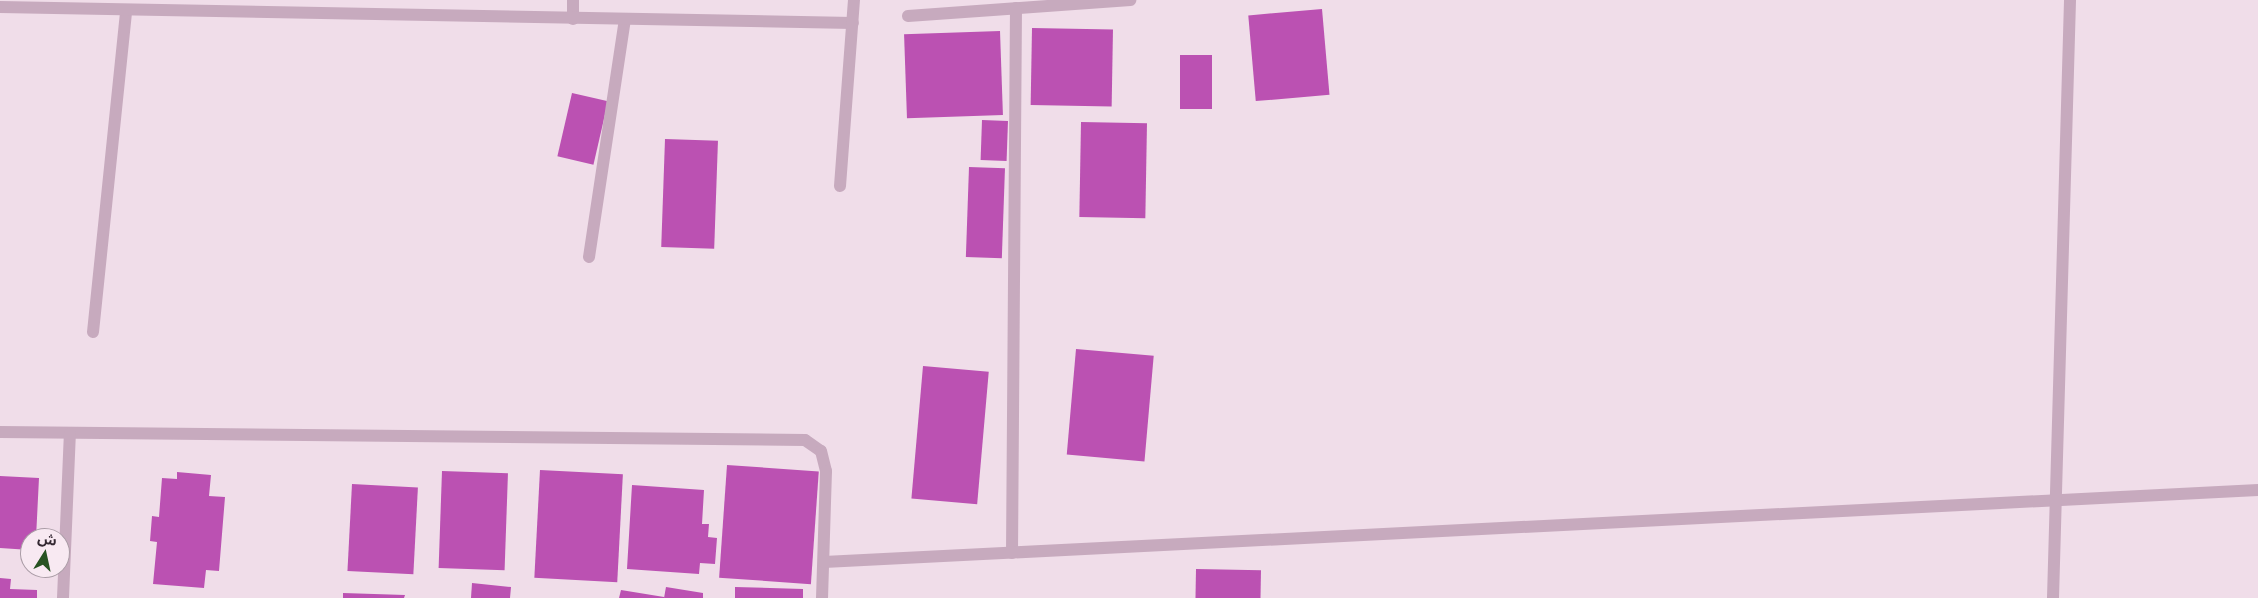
<!DOCTYPE html>
<html>
<head>
<meta charset="utf-8">
<style>
  body { margin:0 }
  #map { position:relative; width:2258px; height:598px; overflow:hidden; background:#f0dde9; font-family:"Golos Text","Noto Sans Arabic",sans-serif }
  div>[style] { position:absolute }
  .building>* { inset:0; background:#bb51b2; transform-origin:0 0 }
  .service>* { height:12px; margin:-6px; padding:0 6px; transform-origin:6px; border-radius:6px; background:#c7aabe }
  .minor>* { height:12px; margin:-6px; padding:0 6px; transform-origin:6px; border-radius:6px; background:#c7aabe }
  span { translate:-50% -50%; white-space:nowrap; text-align:center; line-height:1.15; -webkit-text-stroke:4.5px #f8e9f2; paint-order:stroke }
  .north { position:absolute; left:20px; top:528px; width:50px; height:50px; box-sizing:border-box; background:#f8e9f2; border:1px solid #aa9ca6; border-radius:50%; rotate:10deg; font-size:14px; font-weight:700; line-height:20px; text-align:center; color:#352933 }
  .north::after { content:''; display:block; margin:auto; width:18px; height:22px; background:#275322; clip-path:polygon(50% 0,100% 100%,50% 72%,0 100%) }
</style>
</head>
<body>
<div id="map">
  <div class="building">
    <i style="left:1322px;top:9px;width:86px;height:74px;rotate:85deg"></i>
    <i style="left:1032px;top:28px;width:81px;height:77px;rotate:1deg"></i>
    <i style="left:1000px;top:31px;width:84px;height:96px;rotate:88deg"></i>
    <i style="left:1180px;top:55px;width:32px;height:54px"></i>
    <i style="left:572px;top:93px;width:37px;height:65px;rotate:13deg"></i>
    <i style="left:982px;top:120px;width:26px;height:40px;rotate:2deg"></i>
    <i style="left:1081px;top:122px;width:66px;height:95px;rotate:1deg"></i>
    <i style="left:665px;top:139px;width:53px;height:108px;rotate:2deg"></i>
    <i style="left:969px;top:167px;width:36px;height:90px;rotate:2deg"></i>
    <i style="left:1076px;top:349px;width:78px;height:106px;rotate:5deg"></i>
    <i style="left:923px;top:366px;width:66px;height:133px;rotate:5deg"></i>
    <i style="left:727px;top:465px;width:92px;height:113px;rotate:4deg"></i>
    <i style="left:540px;top:470px;width:83px;height:108px;rotate:3deg"></i>
    <i style="left:442px;top:471px;width:66px;height:97px;rotate:2deg"></i>
    <i style="clip-path:polygon(177px 472px,211px 475px,209px 496px,225px 497px,219px 571px,206px 570px,204px 588px,153px 584px,157px 542px,150px 541px,152px 516px,159px 517px,162px 478px,177px 479px)"></i>
    <i style="clip-path:polygon(0 476px,39px 478px,36px 538px,30px 538px,30px 550px,0 548px)"></i>
    <i style="left:352px;top:484px;width:66px;height:87px;rotate:3deg"></i>
    <i style="clip-path:polygon(632px 485px,704px 490px,702px 524px,709px 524px,708px 537px,717px 538px,715px 564px,700px 563px,699px 574px,627px 569px)"></i>
    <i style="left:1196px;top:569px;width:65px;height:29px;rotate:1deg"></i>
    <i style="clip-path:polygon(0 578px,11px 579px,10px 589px,37px 590px,37px 598px,0 598px)"></i>
    <i style="clip-path:polygon(472px 583px,511px 587px,510px 598px,471px 598px)"></i>
    <i style="clip-path:polygon(666px 587px,703px 593px,703px 598px,664px 598px)"></i>
    <i style="clip-path:polygon(735px 587px,803px 589px,803px 598px,735px 598px)"></i>
    <i style="clip-path:polygon(621px 590px,664px 597px,664px 598px,619px 598px)"></i>
    <i style="clip-path:polygon(343px 593px,405px 595px,404px 598px,343px 598px)"></i>
  </div>
  <div class="service">
    <i style="left:573px;top:19px;width:19px;rotate:-90deg"></i>
    <i style="left:589px;top:257px;width:240px;rotate:-81.4deg"></i>
    <i style="left:93px;top:332px;width:323px;rotate:-84.1deg"></i>
  </div>
  <div class="minor">
    <i style="left:0;top:7px;width:853px;rotate:1.07deg"></i>
    <i style="left:908px;top:16px;width:223px;rotate:-4.1deg"></i>
    <i style="left:840px;top:186px;width:187px;rotate:-85.7deg"></i>
    <i style="left:0;top:432px;width:805px;rotate:0.57deg"></i>
    <i style="left:805px;top:440px;width:19px;rotate:35deg"></i>
    <i style="left:821px;top:451px;width:21px;rotate:76deg"></i>
    <i style="left:826px;top:471px;width:127px;rotate:91.8deg"></i>
    <i style="left:1012px;top:553px;width:545px;rotate:-89.58deg"></i>
    <i style="left:824px;top:562px;width:1436px;rotate:-2.87deg"></i>
    <i style="left:63px;top:598px;width:164px;rotate:-87.6deg"></i>
    <i style="left:2053px;top:598px;width:598px;rotate:-88.37deg"></i>
  </div>
  <div class="north">ش</div>
</div>
</body>
</html>
